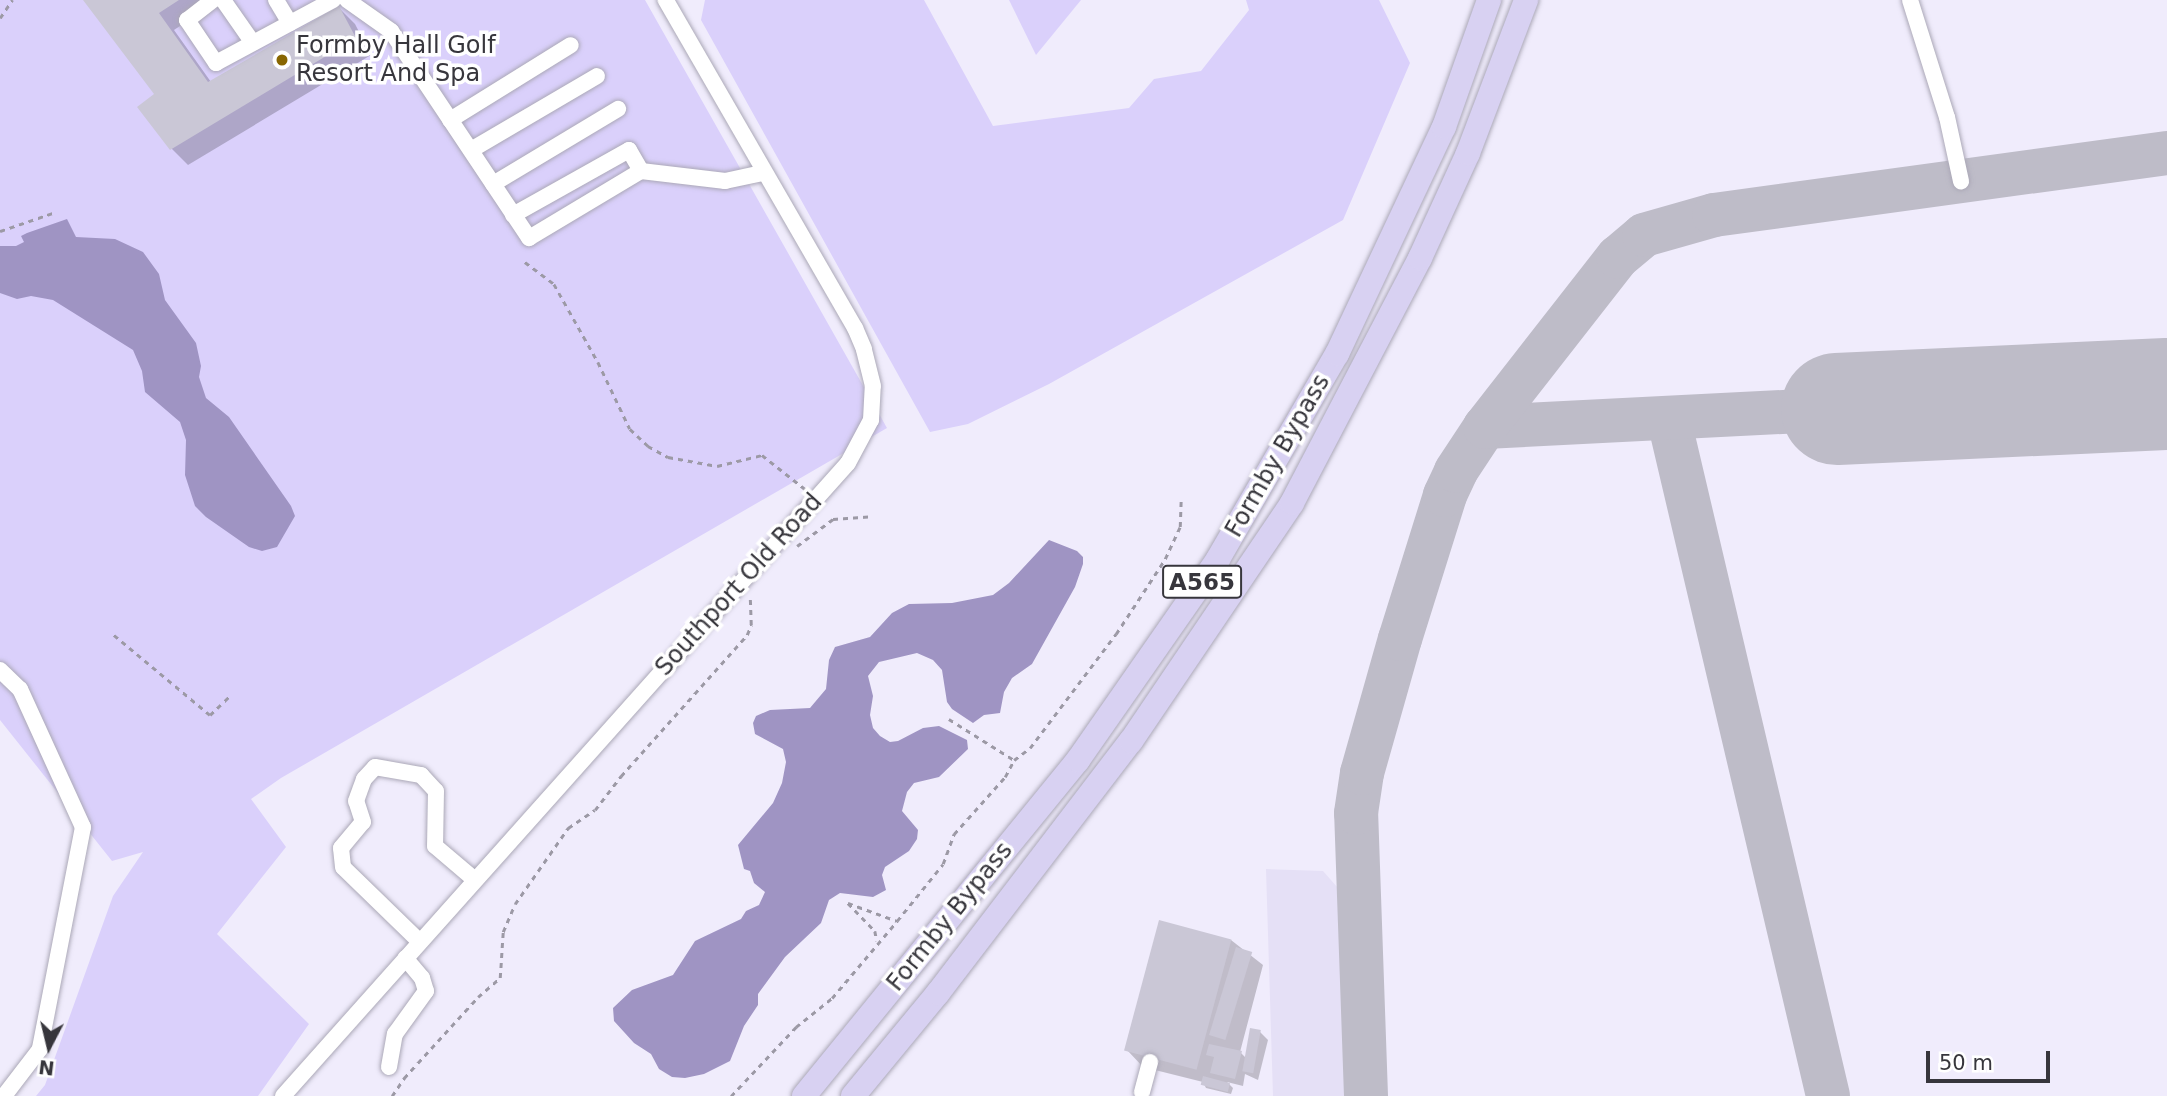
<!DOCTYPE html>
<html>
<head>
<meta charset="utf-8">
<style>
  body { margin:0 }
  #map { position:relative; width:2167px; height:1096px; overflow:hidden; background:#f0ecfc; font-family:"DejaVu Sans",sans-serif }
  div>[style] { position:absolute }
  .built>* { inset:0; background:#e5e0f6 }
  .green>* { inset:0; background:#dad0fb }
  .water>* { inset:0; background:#9f94c3 }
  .shadow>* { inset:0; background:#0003 }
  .taxiway>* { height:44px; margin:-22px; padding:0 22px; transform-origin:22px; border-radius:22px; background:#bebcc8 }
  .runway>* { height:112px; margin:-56px; padding:0 56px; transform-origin:56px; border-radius:56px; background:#bebcc8 }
  .building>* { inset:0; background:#cac7d6; transform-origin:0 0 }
  .path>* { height:2.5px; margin-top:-1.25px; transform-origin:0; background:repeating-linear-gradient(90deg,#9c99a5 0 5px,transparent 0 10px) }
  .roads { filter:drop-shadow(0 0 2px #aba8b7) drop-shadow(0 0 2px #aba8b7) }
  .minor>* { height:16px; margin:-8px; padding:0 8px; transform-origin:8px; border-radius:8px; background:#fff }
  .highway>* { height:24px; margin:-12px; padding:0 12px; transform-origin:12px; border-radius:12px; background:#d8d1f2 }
  .dots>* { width:19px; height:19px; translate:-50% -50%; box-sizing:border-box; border:4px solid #fff; border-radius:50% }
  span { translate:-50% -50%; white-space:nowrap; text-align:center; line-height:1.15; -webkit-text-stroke:7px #fff; paint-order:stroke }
  .shield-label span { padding:2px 5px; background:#fff; border:2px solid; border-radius:5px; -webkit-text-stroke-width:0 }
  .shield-label { font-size:23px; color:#37363c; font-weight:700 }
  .poi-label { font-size:24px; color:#37363c }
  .left { translate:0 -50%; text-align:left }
  .street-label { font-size:24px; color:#37363c }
  .north { position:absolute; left:14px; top:1012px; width:70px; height:70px; -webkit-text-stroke:5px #fff; paint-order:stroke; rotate:187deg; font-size:19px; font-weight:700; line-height:28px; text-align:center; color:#37363c }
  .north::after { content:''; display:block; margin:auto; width:24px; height:32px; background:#37363c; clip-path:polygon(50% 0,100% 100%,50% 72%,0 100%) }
  .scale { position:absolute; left:1926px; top:1051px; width:124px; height:32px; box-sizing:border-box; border:4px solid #37363c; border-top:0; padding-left:9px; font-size:21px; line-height:24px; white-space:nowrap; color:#37363c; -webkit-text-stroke:5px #fff; paint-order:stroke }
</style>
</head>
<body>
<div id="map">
  <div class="built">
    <i style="clip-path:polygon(1266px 869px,1323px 871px,1338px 888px,1348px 1096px,1273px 1096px)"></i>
  </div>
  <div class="green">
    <i style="clip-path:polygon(0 0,645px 0,887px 428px,281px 778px,251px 799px,286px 847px,217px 934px,309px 1024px,258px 1096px,36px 1096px,45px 1085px,113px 896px,143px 852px,112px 861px,0 720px)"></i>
    <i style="clip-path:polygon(705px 0,924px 0,993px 126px,1129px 108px,1154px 79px,1201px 71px,1249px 10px,1246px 0,1379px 0,1410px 63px,1343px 220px,1049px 384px,968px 424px,930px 432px,701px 20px)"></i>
    <i style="clip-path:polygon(1009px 0,1081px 0,1036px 55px)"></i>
  </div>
  <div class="water">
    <i style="clip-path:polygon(67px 219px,76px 237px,115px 239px,143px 252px,159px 274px,165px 300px,196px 343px,201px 366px,199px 377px,206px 398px,229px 417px,291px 506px,295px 516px,277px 547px,262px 551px,249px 547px,206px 517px,195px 506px,185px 475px,186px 440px,180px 422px,145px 392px,142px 371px,133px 350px,53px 300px,31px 296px,17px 299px,0 293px,0 246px,16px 246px,24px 242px,21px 236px,27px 233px)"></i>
    <i style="clip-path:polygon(1049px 540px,1077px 551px,1083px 557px,1083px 564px,1075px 587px,1032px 664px,1012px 678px,1004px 692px,1000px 713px,984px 715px,973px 723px,952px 709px,947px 702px,942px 670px,933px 660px,917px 653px,879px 662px,868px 676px,873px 696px,870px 715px,873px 728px,880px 736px,890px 742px,898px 741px,923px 728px,939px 726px,967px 740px,968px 749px,939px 777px,914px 783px,907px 792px,902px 811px,918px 830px,917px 839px,909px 851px,885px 867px,882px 875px,886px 890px,873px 897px,840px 893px,829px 900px,821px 923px,785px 957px,758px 994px,758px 1005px,744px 1026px,730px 1061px,704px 1074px,685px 1078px,672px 1077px,659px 1069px,651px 1054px,634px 1043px,614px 1021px,613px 1008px,632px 990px,673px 975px,695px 941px,741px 919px,746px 911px,759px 905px,765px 892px,754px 883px,750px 871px,744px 869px,738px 845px,773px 803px,782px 783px,786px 762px,783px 749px,755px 734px,753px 723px,756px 716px,770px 710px,810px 708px,826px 689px,829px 660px,835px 647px,870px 637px,892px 613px,909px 604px,952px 603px,993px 595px,1009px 583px)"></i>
  </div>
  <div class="shadow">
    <i style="clip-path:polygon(85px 0,219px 0,174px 30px,211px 82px,339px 8px,355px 24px,371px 55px,188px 165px,172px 149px,157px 94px)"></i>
    <i style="clip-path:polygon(1231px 940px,1263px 965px,1240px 1052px,1245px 1057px,1260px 1032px,1268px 1040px,1258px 1080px,1245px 1074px,1243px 1086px,1227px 1082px,1233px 1088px,1231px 1094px,1206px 1088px,1203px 1082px,1143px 1067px,1127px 1050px)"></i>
  </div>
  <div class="taxiway">
    <i style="left:1669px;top:420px;width:694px;rotate:76.76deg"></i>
    <i style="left:1485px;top:427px;width:352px;rotate:-2.9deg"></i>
    <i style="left:1366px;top:1096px;width:283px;rotate:-92deg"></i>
    <i style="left:1356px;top:813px;width:40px;rotate:-81.5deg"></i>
    <i style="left:1362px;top:773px;width:139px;rotate:-74.2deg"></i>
    <i style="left:1400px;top:639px;width:151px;rotate:-72.6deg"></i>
    <i style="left:1445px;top:495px;width:26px;rotate:-65deg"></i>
    <i style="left:1456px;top:471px;width:53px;rotate:-56.6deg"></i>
    <i style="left:1485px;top:427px;width:216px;rotate:-52deg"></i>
    <i style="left:1618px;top:257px;width:34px;rotate:-40deg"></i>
    <i style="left:1644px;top:235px;width:73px;rotate:-15.9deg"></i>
    <i style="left:1714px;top:215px;width:457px;rotate:-7.8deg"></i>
  </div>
  <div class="runway">
    <i style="left:1837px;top:409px;width:330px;rotate:-2.6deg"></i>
  </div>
  <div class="building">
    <i style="clip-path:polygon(83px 0,179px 0,159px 13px,208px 82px,339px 6px,356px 38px,170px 150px,137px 107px,154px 94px)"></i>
    <i style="left:1159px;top:920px;width:75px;height:135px;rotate:15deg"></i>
    <i style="left:1236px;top:947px;width:17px;height:92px;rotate:17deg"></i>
    <i style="left:1250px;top:1028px;width:11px;height:44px;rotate:10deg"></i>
    <i style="clip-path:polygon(1209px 1044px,1242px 1051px,1235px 1079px,1210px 1073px,1214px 1057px,1206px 1055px)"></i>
    <i style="left:1203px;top:1076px;width:28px;height:9px;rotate:15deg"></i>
  </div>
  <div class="path">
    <i style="left:0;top:18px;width:22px;rotate:-56deg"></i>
    <i style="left:0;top:231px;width:56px;rotate:-18.8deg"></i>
    <i style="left:525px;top:262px;width:36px;rotate:37deg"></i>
    <i style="left:554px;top:284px;width:90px;rotate:60.6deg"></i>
    <i style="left:598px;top:362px;width:74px;rotate:64.5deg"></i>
    <i style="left:630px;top:429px;width:25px;rotate:43deg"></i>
    <i style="left:648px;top:446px;width:23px;rotate:29deg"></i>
    <i style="left:668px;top:457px;width:50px;rotate:10.4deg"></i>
    <i style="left:717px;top:466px;width:46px;rotate:-13.7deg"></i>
    <i style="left:762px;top:455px;width:55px;rotate:38.3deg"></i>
    <i style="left:797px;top:546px;width:45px;rotate:-36.9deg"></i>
    <i style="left:833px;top:519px;width:39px;rotate:-4deg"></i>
    <i style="left:114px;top:635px;width:125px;rotate:39.8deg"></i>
    <i style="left:210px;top:715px;width:28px;rotate:-44deg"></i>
    <i style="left:949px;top:719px;width:77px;rotate:32.2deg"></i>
    <i style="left:1014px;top:760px;width:20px;rotate:-37deg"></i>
    <i style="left:1030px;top:748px;width:143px;rotate:-53deg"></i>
    <i style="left:1116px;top:634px;width:90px;rotate:-56.8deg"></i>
    <i style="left:1165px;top:559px;width:35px;rotate:-65deg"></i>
    <i style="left:1180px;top:527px;width:27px;rotate:-88deg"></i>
    <i style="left:848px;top:903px;width:52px;rotate:20.2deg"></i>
    <i style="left:897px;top:921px;width:73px;rotate:-51.1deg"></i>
    <i style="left:943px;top:864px;width:32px;rotate:-70deg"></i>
    <i style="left:954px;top:834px;width:76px;rotate:-48.2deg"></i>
    <i style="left:1005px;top:777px;width:19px;rotate:-62deg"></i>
    <i style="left:848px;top:903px;width:39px;rotate:46deg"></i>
    <i style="left:875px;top:931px;width:10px;rotate:79deg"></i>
    <i style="left:392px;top:1096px;width:22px;rotate:-56deg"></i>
    <i style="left:404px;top:1078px;width:110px;rotate:-47.6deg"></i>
    <i style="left:478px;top:997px;width:29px;rotate:-41deg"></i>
    <i style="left:500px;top:978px;width:46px;rotate:-86.3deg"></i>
    <i style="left:503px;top:932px;width:30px;rotate:-67deg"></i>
    <i style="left:515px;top:904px;width:93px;rotate:-55.1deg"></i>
    <i style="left:568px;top:828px;width:32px;rotate:-34deg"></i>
    <i style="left:595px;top:810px;width:43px;rotate:-52.6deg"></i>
    <i style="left:621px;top:776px;width:189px;rotate:-48.2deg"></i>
    <i style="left:747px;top:635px;width:11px;rotate:-68deg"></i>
    <i style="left:751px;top:625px;width:26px;rotate:-92deg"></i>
    <i style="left:731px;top:1096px;width:95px;rotate:-46.7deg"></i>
    <i style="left:796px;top:1027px;width:46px;rotate:-38.9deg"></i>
    <i style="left:832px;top:998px;width:101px;rotate:-49.8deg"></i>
  </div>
  <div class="roads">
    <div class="minor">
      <i style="left:213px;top:0;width:33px;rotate:142deg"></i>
      <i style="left:187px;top:20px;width:52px;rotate:56deg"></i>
      <i style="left:216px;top:63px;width:133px;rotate:-28.3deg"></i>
      <i style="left:223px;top:0;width:52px;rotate:55.1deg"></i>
      <i style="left:276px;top:0;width:27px;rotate:59deg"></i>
      <i style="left:347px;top:0;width:54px;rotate:35.2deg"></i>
      <i style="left:391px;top:31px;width:249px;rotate:56.3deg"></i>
      <i style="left:529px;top:238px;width:131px;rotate:-30.9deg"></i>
      <i style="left:641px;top:171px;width:85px;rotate:6.8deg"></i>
      <i style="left:725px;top:181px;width:40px;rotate:-12deg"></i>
      <i style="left:1910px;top:0;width:123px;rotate:72.5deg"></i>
      <i style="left:1947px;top:117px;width:66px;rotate:77.7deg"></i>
      <i style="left:450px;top:120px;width:142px;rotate:-31.8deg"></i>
      <i style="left:471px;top:150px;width:146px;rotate:-30.4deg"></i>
      <i style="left:493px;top:184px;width:146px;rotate:-31deg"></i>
      <i style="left:513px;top:215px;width:133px;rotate:-29.3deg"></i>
      <i style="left:629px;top:150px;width:24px;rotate:60deg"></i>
      <i style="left:0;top:670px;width:28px;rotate:44deg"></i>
      <i style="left:20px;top:689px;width:152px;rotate:65.5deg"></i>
      <i style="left:83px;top:827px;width:226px;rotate:101deg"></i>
      <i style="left:40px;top:1049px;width:59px;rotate:127.5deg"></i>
      <i style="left:420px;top:942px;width:107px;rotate:-135.8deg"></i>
      <i style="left:343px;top:867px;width:19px;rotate:-96deg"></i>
      <i style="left:341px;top:848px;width:34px;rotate:-50deg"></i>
      <i style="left:363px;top:822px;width:22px;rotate:-108deg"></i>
      <i style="left:356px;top:801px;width:23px;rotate:-70deg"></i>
      <i style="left:364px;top:779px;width:16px;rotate:-47deg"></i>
      <i style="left:375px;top:767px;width:47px;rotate:9.9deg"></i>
      <i style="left:421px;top:775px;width:22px;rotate:47deg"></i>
      <i style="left:436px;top:791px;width:55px;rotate:91deg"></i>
      <i style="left:435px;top:846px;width:52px;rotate:40.4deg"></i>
      <i style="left:389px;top:1067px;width:34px;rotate:-80deg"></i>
      <i style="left:395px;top:1034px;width:53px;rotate:-54.2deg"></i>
      <i style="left:426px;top:991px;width:14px;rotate:-107deg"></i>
      <i style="left:422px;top:978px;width:26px;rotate:-130deg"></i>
      <i style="left:1142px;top:1092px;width:31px;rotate:-75deg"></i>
      <i style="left:283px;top:1096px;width:848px;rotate:-48.25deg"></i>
      <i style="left:848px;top:463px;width:49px;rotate:-61.9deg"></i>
      <i style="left:871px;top:420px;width:34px;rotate:-87deg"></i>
      <i style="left:873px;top:386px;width:38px;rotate:-104deg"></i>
      <i style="left:864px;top:349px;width:23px;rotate:-113deg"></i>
      <i style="left:855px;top:328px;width:379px;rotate:-120deg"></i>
    </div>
    <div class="highway">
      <i style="left:804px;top:1096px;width:434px;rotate:-50.8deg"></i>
      <i style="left:1078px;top:760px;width:245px;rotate:-55.1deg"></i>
      <i style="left:1218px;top:559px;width:237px;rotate:-59.9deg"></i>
      <i style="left:1337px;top:354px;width:251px;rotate:-64.8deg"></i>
      <i style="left:1444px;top:127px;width:135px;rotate:-70.5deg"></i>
      <i style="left:853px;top:1096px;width:134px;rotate:-50.5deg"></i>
      <i style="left:938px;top:993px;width:317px;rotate:-52.6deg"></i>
      <i style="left:1131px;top:741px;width:287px;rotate:-55.9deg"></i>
      <i style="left:1292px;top:503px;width:276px;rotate:-62.4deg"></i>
      <i style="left:1420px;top:258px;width:115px;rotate:-65.4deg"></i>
      <i style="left:1468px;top:153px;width:164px;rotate:-69.2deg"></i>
    </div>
  </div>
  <div class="dots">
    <i style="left:282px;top:60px;background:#886601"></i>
  </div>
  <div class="shield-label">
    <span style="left:1202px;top:582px">A565</span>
  </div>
  <div class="poi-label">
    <span class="left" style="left:296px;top:60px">Formby Hall Golf<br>Resort And Spa</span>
  </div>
  <div class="street-label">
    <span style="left:1278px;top:456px;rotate:-60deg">Formby Bypass</span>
    <span style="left:739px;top:585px;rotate:-48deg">Southport Old Road</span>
    <span style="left:950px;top:917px;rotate:-51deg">Formby Bypass</span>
  </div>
  <div class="north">N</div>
  <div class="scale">50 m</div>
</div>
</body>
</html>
